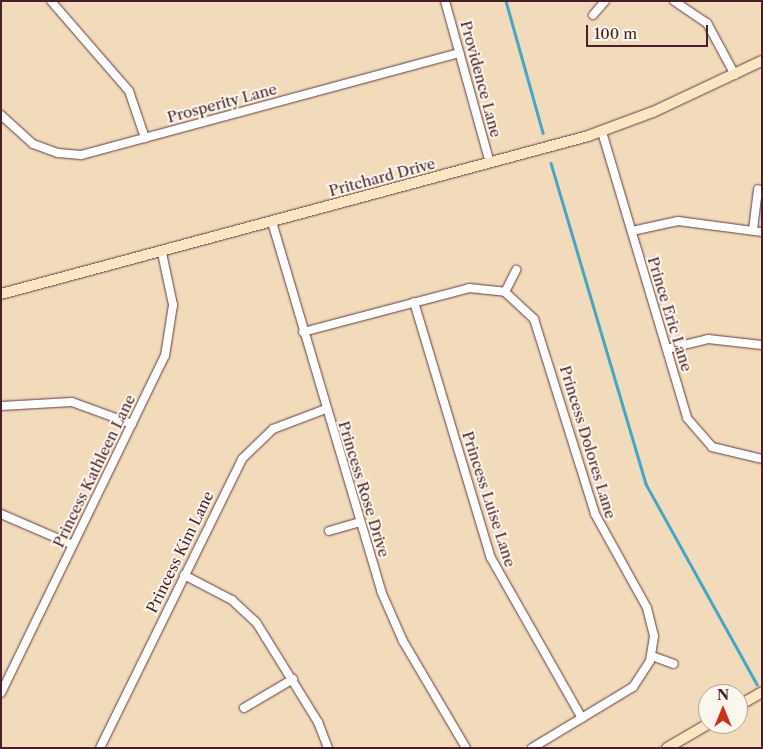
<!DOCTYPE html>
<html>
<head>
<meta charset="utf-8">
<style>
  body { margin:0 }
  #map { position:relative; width:763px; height:749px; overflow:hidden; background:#f1dbbb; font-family:"Libre Caslon Text",serif }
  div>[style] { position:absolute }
  .stream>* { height:2.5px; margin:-1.25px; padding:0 1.25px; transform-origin:1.25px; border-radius:1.25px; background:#45a7c5 }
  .roads { filter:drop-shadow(0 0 1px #633b41) drop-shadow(0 0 1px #633b41) }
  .street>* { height:8px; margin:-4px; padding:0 4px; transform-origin:4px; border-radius:4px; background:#fff }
  .secondary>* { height:10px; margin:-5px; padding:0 5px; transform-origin:5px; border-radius:5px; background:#fbe6c4 }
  span { translate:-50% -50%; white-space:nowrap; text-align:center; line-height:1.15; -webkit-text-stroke:4px #fbf7ec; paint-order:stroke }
  .street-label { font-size:15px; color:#4a1f2b }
  .frame { position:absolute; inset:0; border:2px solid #4a1f2b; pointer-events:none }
  .north { position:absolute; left:698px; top:684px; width:50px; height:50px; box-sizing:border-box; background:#fbf7ec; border:1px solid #b4a19f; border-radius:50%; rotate:0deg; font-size:14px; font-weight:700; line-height:20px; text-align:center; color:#4a1f2b }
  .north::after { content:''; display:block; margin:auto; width:18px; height:22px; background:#c8321e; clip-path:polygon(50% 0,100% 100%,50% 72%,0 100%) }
  .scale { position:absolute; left:586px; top:25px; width:122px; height:22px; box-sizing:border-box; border:2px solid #4a1f2b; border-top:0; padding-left:6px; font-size:15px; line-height:18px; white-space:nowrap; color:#4a1f2b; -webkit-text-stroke:4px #fbf7ec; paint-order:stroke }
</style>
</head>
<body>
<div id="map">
  <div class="stream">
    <i style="left:506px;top:1px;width:137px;rotate:74.3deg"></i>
    <i style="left:551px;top:163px;width:335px;rotate:73.5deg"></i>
    <i style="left:646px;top:484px;width:229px;rotate:61deg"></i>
  </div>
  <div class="roads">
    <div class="street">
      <i style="left:51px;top:1px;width:119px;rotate:49.1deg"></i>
      <i style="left:129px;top:91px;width:50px;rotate:71.2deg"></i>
      <i style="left:445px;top:1px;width:168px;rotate:74.5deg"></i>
      <i style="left:674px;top:1px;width:40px;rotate:34deg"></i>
      <i style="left:707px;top:23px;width:59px;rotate:61.7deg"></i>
      <i style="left:593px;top:15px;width:18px;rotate:-49deg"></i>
      <i style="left:1px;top:115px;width:43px;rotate:42.2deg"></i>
      <i style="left:33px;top:144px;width:27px;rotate:20deg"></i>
      <i style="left:58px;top:153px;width:23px;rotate:5deg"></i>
      <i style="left:81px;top:155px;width:392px;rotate:-15.1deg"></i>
      <i style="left:602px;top:132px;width:298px;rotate:73.4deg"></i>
      <i style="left:687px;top:418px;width:38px;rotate:49deg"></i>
      <i style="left:712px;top:447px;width:51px;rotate:13.5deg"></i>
      <i style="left:272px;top:222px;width:385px;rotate:73.5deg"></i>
      <i style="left:381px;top:591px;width:55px;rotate:66.3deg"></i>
      <i style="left:403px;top:641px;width:124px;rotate:59.5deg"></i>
      <i style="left:753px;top:230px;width:41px;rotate:-83deg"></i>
      <i style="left:632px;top:231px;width:47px;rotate:-12.3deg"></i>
      <i style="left:678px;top:221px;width:85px;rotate:7.5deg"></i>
      <i style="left:505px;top:292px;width:25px;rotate:-63deg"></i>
      <i style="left:414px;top:302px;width:267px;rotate:73.3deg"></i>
      <i style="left:491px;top:558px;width:184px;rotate:60.4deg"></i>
      <i style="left:303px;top:332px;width:172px;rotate:-14.8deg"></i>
      <i style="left:469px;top:288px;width:36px;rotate:6deg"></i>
      <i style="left:505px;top:292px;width:40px;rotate:43deg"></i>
      <i style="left:534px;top:319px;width:204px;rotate:72.6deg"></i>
      <i style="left:595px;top:514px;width:107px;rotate:61deg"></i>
      <i style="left:647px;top:608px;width:29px;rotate:76deg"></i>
      <i style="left:654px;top:636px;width:25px;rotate:99deg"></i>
      <i style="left:650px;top:661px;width:31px;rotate:123deg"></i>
      <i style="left:633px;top:687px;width:118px;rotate:148.9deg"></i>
      <i style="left:667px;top:349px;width:42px;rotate:-13.7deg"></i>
      <i style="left:708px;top:339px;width:54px;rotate:6.3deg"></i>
      <i style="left:1px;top:406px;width:71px;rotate:-3.2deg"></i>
      <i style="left:72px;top:402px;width:64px;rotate:20.1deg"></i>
      <i style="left:1px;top:514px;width:78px;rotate:23.3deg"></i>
      <i style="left:329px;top:531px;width:32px;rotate:-16deg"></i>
      <i style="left:184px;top:575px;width:54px;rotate:27.5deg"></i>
      <i style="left:232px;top:600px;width:33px;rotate:43deg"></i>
      <i style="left:256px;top:622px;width:118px;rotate:58.2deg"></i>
      <i style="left:318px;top:722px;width:28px;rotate:69deg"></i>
      <i style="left:652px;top:656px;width:23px;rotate:20deg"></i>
      <i style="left:1px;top:693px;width:375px;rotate:-64.1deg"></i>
      <i style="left:165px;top:356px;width:52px;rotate:-81.1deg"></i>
      <i style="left:173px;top:305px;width:53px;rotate:-101.9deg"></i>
      <i style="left:244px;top:708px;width:57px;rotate:-30.6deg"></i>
      <i style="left:100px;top:748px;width:322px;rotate:-63.8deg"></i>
      <i style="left:242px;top:459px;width:43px;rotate:-44.1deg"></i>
      <i style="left:273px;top:429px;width:57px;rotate:-20.7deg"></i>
    </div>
    <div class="secondary">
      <i style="left:1px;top:294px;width:608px;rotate:-15.06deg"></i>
      <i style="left:588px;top:136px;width:69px;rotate:-20.3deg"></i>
      <i style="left:653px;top:112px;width:120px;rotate:-25.1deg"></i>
      <i style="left:738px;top:706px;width:28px;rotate:-30deg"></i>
      <i style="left:667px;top:748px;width:48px;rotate:-30.3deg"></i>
    </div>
  </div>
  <div class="street-label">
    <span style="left:481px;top:79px;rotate:75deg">Providence Lane</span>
    <span style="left:222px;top:103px;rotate:-15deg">Prosperity Lane</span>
    <span style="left:382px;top:177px;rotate:-15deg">Pritchard Drive</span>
    <span style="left:670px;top:314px;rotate:73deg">Prince Eric Lane</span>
    <span style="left:588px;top:442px;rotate:73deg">Princess Dolores Lane</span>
    <span style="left:94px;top:471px;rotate:-64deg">Princess Kathleen Lane</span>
    <span style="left:364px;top:489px;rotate:73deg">Princess Rose Drive</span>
    <span style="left:489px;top:499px;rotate:72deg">Princess Luise Lane</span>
    <span style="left:180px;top:552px;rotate:-64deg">Princess Kim Lane</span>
  </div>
  <div class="frame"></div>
  <div class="north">N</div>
  <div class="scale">100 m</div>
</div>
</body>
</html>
